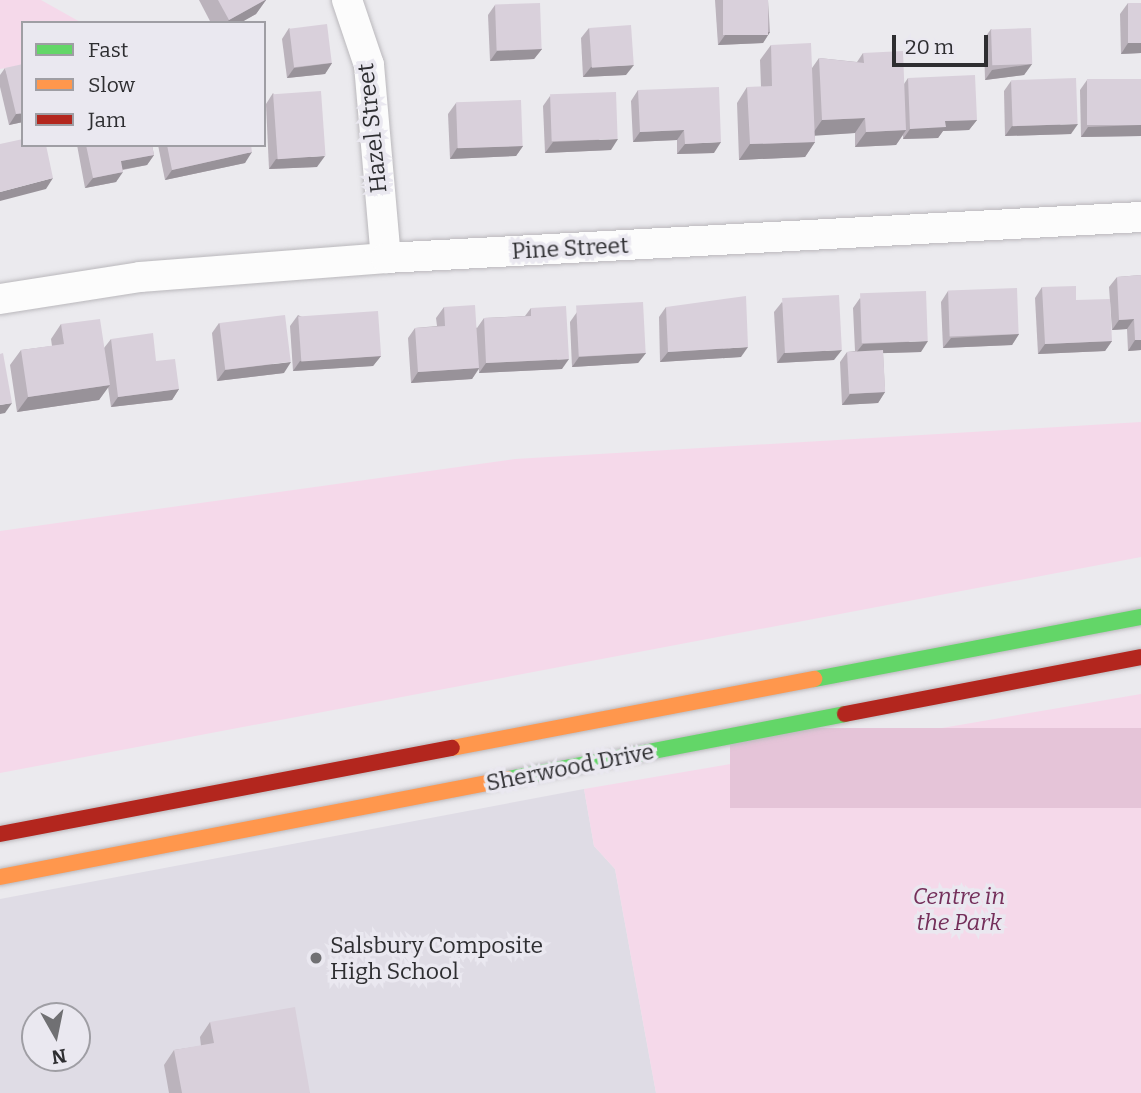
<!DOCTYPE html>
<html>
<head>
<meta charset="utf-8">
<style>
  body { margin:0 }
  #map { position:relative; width:1141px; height:1093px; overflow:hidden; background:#ebeaee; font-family:Bitter,serif }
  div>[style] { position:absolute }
  .built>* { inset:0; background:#dfdce5 }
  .green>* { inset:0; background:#f5d9ea }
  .forest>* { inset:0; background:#e5c4d8; transform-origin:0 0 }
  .roads { filter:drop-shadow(0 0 2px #bab8bc) drop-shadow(0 0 2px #bab8bc) }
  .street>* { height:30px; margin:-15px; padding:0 15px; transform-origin:15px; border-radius:15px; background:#fcfcfc }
  .fast>* { height:16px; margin:-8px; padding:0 8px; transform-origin:8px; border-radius:8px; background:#63d668 }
  .slow>* { height:16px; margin:-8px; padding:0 8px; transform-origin:8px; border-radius:8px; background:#ff974d }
  .jam>* { height:16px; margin:-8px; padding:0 8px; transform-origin:8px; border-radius:8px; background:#b3261e }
  .wall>* { inset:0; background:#bbb3bc }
  .shaded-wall>* { inset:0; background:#989299 }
  .building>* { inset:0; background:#d9d0db; transform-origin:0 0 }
  .dots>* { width:19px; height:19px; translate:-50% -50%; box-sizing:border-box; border:4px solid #eae8f0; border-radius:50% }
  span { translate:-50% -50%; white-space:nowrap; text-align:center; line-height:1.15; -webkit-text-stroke:7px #eae8f0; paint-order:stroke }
  .street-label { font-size:23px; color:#2e2e31 }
  .park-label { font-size:23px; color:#742f5a; font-style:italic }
  .poi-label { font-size:23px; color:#2e2e31 }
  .left { translate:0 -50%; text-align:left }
  .legend { position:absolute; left:21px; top:21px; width:245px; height:126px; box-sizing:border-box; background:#eae8f0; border:2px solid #9f9ea4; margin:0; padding:9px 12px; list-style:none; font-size:21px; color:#2e2e31 }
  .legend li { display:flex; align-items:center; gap:14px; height:35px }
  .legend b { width:35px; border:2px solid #9f9ea4 }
  .north { position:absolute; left:21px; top:1002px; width:70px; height:70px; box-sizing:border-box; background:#eae8f0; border:2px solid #9f9ea4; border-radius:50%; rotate:171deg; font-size:19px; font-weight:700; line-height:28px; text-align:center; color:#2e2e31 }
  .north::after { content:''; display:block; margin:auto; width:24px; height:32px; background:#707073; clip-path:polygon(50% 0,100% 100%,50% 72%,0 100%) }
  .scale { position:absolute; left:892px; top:35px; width:96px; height:32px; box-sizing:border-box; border:4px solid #2e2e31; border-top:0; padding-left:9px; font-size:21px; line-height:24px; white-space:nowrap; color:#2e2e31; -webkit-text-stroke:5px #eae8f0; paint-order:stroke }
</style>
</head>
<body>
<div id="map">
  <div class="built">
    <i style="clip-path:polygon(evenodd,584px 789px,594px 846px,615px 869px,656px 1093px,0 1093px,0 899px,584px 789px,35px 1016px,77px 1016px,77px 1058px,35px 1058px,35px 1016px)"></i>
  </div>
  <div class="green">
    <i style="clip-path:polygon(0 0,41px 0,82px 23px,23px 23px,23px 65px,0 69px)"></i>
    <i style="clip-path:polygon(1141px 422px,1141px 557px,0 773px,0 531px,515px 459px)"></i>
    <i style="clip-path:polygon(1141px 694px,1141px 1093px,656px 1093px,615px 869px,594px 846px,584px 789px)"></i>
  </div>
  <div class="forest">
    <i style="left:1141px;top:728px;width:80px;height:411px;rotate:90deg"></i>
  </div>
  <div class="roads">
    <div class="street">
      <i style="left:347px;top:0;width:69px;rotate:71.3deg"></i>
      <i style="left:369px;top:65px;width:194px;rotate:85deg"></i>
      <i style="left:0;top:299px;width:142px;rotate:-8.9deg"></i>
      <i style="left:140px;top:277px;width:247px;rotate:-4.4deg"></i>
      <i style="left:386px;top:258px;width:756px;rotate:-3.11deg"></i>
    </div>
    <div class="fast">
      <i style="left:815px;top:679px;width:332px;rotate:-10.8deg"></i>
      <i style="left:508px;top:779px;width:343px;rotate:-10.9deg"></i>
    </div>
    <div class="slow">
      <i style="left:452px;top:748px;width:369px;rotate:-10.8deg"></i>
      <i style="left:0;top:877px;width:517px;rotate:-10.92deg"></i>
    </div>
    <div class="jam">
      <i style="left:845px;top:714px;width:301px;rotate:-10.9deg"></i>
      <i style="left:0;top:834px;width:460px;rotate:-10.8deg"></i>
    </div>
  </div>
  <div class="wall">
    <i style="clip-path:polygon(199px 0,266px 0,256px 14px,240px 23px,211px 23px)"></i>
    <i style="clip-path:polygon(715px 0,768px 0,770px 32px,763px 43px,718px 45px)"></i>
    <i style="clip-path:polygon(1128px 3px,1141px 53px,1121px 54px,1120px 14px)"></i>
    <i style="clip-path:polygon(495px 5px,542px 49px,534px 59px,490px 61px,488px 15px)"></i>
    <i style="clip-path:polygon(289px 28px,332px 63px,325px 74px,287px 78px,282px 39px)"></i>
    <i style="clip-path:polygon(589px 28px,626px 75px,583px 77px,581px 38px)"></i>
    <i style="clip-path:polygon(991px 29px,1032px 64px,1024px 75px,985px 80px,984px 39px)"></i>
    <i style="clip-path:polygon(771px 45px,812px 68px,819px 58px,857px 62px,863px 53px,904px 84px,908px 78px,977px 120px,969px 130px,943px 131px,938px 138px,903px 139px,903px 135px,896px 145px,855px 147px,855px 133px,815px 135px,815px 142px,805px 157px,739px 160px,737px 103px,747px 87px,761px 87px,760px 60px)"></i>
    <i style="clip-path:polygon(5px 68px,23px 122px,9px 125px,0 87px,0 75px)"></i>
    <i style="clip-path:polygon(1141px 79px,1141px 136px,1081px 137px,1080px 90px,1087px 80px)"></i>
    <i style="clip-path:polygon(1011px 81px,1071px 134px,1005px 136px,1004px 91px)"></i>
    <i style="clip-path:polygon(638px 90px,714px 153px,677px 154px,677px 140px,633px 142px,631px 101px)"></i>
    <i style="clip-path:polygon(273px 93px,317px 167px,269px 169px,266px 104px)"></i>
    <i style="clip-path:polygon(550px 96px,611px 150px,545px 153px,543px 106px)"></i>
    <i style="clip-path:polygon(456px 103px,523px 146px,516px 156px,450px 159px,448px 114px)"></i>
    <i style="clip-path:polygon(77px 145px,152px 145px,154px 155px,147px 165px,123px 170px,116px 182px,85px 188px)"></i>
    <i style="clip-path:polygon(158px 145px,251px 145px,245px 163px,165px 180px)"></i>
    <i style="clip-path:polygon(1141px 275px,1141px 350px,1128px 351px,1127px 329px,1112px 330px,1109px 287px,1117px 277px)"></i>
    <i style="clip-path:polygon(1042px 287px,1076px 300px,1112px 341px,1105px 351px,1038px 354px,1035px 298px)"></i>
    <i style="clip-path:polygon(948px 291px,1019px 334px,1012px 345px,943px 348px,941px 302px)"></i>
    <i style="clip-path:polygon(860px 298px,921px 352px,883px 353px,885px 392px,878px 403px,842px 405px,840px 362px,847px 352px,855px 351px,853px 308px)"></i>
    <i style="clip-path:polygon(782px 302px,834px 360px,777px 363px,774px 312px)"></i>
    <i style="clip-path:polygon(444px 307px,477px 328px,484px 318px,525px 316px,531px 308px,562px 369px,479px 373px,479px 369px,472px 379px,411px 383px,408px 338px,415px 328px,437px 326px,436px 318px)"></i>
    <i style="clip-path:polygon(666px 307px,741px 357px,660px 362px,659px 317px)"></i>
    <i style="clip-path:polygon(577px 312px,646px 353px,638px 363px,572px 367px,570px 322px)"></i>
    <i style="clip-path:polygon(298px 315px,381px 356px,373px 366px,293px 371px,290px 326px)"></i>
    <i style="clip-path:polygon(219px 323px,284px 373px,217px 381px,212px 333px)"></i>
    <i style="clip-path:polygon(61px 324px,104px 348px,111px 339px,156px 361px,179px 389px,172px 400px,111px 407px,108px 387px,99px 400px,17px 412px,10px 365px,21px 350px,52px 346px,51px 339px)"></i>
    <i style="clip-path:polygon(210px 1022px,310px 1093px,169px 1093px,164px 1065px,174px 1050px,201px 1046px,200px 1037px)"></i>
  </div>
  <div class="shaded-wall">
    <i style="clip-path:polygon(265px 0,266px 0,256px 14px,240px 23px,226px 23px,229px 20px)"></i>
    <i style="clip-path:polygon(770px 32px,763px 43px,718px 45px,725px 35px)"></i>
    <i style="clip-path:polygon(1128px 43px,1141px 43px,1141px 53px,1121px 54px)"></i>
    <i style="clip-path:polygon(542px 49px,534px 59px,490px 61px,497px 51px)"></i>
    <i style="clip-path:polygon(332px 63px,325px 74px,287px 78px,294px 68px)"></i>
    <i style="clip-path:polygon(1032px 64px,1024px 75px,985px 80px,992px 70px)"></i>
    <i style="clip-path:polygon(634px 65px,626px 75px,583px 77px,591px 67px)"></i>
    <i style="clip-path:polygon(23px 113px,23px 122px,9px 125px,16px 114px)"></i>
    <i style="clip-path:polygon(865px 118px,855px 133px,811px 136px,822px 120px)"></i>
    <i style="clip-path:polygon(977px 120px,969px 130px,943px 131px,938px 138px,903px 139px,910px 129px,945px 121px)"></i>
    <i style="clip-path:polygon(1078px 124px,1071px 134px,1005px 136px,1012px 126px)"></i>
    <i style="clip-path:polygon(1141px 125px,1141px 136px,1081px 137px,1088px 127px)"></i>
    <i style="clip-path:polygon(684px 130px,677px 140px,633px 142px,640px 132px)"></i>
    <i style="clip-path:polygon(906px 130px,896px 145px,855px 147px,866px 132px)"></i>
    <i style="clip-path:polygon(618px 139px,611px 150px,545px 153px,553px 142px)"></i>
    <i style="clip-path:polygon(721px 142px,714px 153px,677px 154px,685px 144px)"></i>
    <i style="clip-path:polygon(815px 142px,805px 157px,739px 160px,750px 144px)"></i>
    <i style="clip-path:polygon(523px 146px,516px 156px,450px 159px,457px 148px)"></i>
    <i style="clip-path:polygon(252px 152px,245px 163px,165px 180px,172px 170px)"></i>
    <i style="clip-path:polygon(154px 155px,147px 165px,114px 171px,121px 161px)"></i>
    <i style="clip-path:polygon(325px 156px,317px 167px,269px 169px,276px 159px)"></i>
    <i style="clip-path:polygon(123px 172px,116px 182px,85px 188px,93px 178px)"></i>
    <i style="clip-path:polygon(53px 178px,46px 189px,0 201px,0 192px)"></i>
    <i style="clip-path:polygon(1134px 319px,1127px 329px,1112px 330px,1119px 320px)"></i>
    <i style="clip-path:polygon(1019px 334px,1012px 345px,943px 348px,951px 338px)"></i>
    <i style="clip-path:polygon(1135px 340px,1141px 340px,1141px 350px,1128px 351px)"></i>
    <i style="clip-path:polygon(928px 341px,921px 352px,855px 354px,863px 344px)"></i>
    <i style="clip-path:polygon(1112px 341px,1105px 351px,1038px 354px,1045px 344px)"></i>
    <i style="clip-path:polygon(748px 347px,741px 357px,660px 362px,668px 352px)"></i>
    <i style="clip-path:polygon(842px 350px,834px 360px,777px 363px,784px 353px)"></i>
    <i style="clip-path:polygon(646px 353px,638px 363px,572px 367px,579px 357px)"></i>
    <i style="clip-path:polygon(381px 356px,373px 366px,293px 371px,300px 361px)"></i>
    <i style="clip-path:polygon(569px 359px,562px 369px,479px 373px,486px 363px)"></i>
    <i style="clip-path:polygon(291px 362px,284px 373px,217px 381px,225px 370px)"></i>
    <i style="clip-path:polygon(479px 368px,472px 379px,411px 383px,418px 372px)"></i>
    <i style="clip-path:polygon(110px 385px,99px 400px,17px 412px,28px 397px)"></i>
    <i style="clip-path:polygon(179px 389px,172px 400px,111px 407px,118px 397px)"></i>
    <i style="clip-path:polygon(885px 392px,878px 403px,842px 405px,850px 394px)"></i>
    <i style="clip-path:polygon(12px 403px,5px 413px,0 414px,0 405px)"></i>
  </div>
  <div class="building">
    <i style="clip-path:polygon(218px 0,265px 0,229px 20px)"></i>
    <i style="left:723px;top:0;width:45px;height:35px"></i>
    <i style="left:540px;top:3px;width:46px;height:45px;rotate:88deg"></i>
    <i style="left:1128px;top:3px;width:13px;height:40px"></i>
    <i style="left:327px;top:24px;width:39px;height:38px;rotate:83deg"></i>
    <i style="left:631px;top:25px;width:40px;height:42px;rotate:86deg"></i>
    <i style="left:1031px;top:28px;width:36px;height:40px;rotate:88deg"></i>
    <i style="clip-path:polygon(811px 43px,815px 142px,750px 144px,747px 87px,772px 86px,771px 45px)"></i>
    <i style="clip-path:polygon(903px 51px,906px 130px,866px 132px,865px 118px,822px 120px,819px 58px,864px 63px,863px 53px)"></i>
    <i style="clip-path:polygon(23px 64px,23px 113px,16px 114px,5px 68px)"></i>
    <i style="clip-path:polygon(975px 75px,977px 120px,945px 121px,946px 127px,910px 129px,908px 78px)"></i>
    <i style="left:1076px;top:78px;width:46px;height:65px;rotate:88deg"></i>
    <i style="left:1141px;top:79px;width:46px;height:54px;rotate:90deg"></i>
    <i style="clip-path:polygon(719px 87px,721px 142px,685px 144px,684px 130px,640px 132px,638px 90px)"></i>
    <i style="left:321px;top:91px;width:65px;height:48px;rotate:86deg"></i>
    <i style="left:616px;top:92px;width:47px;height:66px;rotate:88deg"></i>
    <i style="left:521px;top:100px;width:46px;height:65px;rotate:88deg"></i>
    <i style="clip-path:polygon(23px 139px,23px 145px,46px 145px,53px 178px,0 192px,0 144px)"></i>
    <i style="clip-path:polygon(86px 145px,152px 145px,154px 155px,121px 161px,123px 172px,93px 178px)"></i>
    <i style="clip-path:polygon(167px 145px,251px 145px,252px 152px,172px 170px)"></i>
    <i style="clip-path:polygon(1141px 275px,1141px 340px,1135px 340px,1134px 319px,1119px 320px,1117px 277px)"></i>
    <i style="clip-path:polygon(1076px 286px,1076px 300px,1110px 299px,1112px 341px,1045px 344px,1042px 287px)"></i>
    <i style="left:1017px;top:288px;width:46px;height:69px;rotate:88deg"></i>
    <i style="left:926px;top:291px;width:50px;height:66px;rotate:88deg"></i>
    <i style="left:839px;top:295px;width:55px;height:57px;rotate:87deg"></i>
    <i style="clip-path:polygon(746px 296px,748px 347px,668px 352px,666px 307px)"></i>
    <i style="left:643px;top:302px;width:51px;height:67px;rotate:87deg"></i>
    <i style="clip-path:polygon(475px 305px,479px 368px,418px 372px,415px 328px,445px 326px,444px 307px)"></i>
    <i style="clip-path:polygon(566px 306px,569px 359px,486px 363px,484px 318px,531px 316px,531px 308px)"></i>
    <i style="left:378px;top:311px;width:45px;height:80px;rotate:86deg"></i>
    <i style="left:285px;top:315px;width:47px;height:66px;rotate:83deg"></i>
    <i style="clip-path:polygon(100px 319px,110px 385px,28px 397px,21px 350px,64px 344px,61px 324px)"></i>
    <i style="clip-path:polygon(153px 333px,156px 361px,175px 359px,179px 389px,118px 397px,111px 339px)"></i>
    <i style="left:883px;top:350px;width:42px;height:36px;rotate:87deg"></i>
    <i style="clip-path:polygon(3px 353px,12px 403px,0 405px,0 354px)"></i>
    <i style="clip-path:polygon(295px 1007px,310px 1093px,182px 1093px,174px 1050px,214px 1043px,210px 1022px)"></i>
  </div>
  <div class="dots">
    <i style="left:316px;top:958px;background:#707073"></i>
  </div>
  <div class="street-label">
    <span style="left:372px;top:128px;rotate:-96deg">Hazel Street</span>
    <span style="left:570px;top:248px;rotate:-3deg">Pine Street</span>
    <span style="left:570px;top:767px;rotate:-11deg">Sherwood Drive</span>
  </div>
  <div class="park-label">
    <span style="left:959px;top:909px">Centre in<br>the Park</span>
  </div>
  <div class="poi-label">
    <span class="left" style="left:330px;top:958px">Salsbury Composite<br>High School</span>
  </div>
  <ul class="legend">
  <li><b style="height:9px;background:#63d668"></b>Fast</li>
  <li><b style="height:9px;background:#ff974d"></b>Slow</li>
  <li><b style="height:9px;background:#b3261e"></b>Jam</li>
  </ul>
  <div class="north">N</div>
  <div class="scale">20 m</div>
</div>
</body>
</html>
